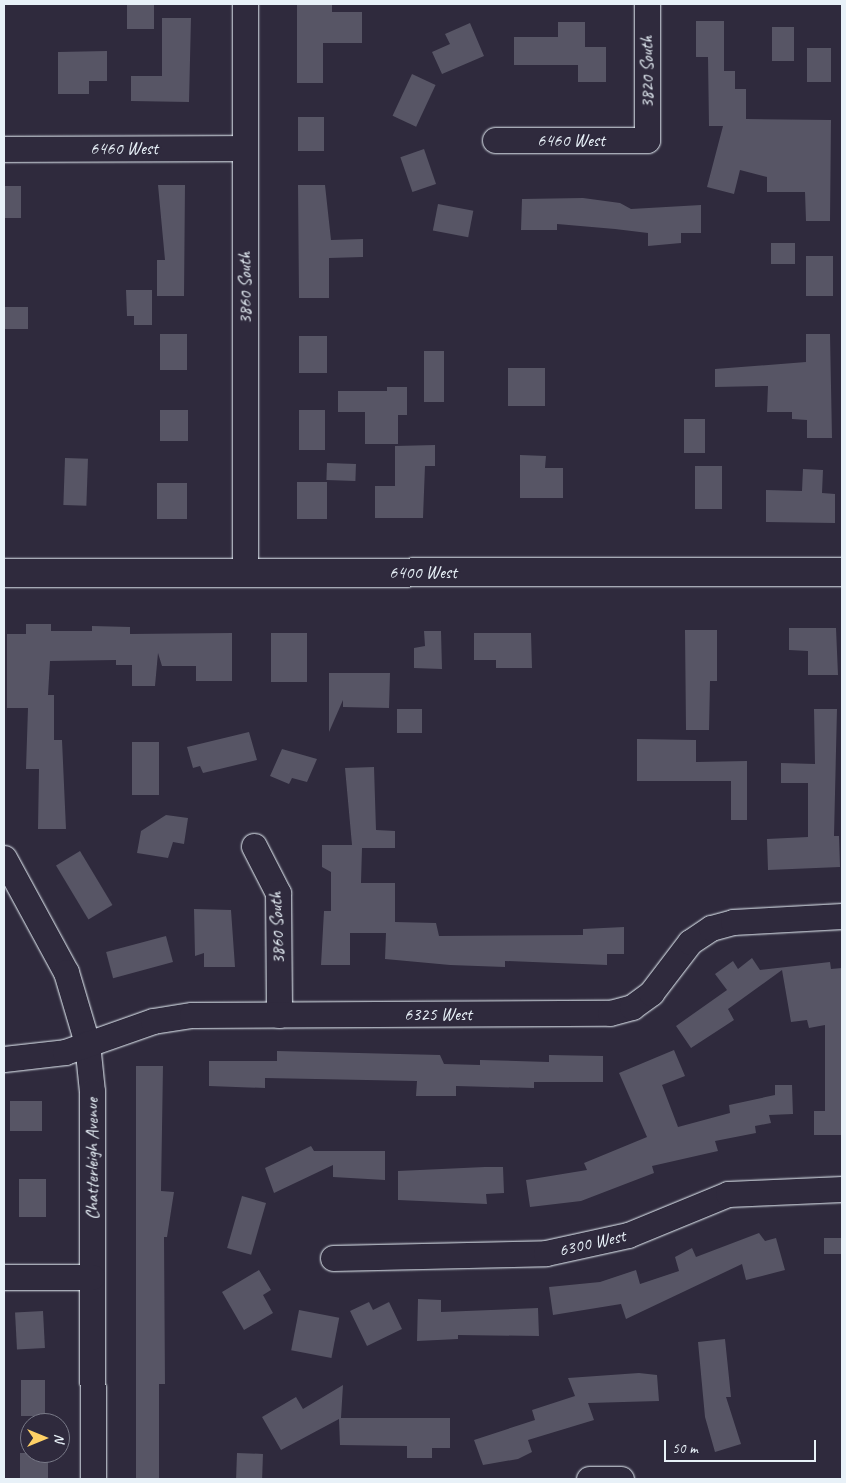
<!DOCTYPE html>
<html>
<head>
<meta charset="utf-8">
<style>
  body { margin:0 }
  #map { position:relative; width:846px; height:1483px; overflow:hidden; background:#2f2a3d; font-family:Caveat,sans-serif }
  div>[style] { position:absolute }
  .building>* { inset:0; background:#575565; transform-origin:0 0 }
  .roads { filter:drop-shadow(0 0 1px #e8f1f8) drop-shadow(0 0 1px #e8f1f8) }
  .street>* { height:25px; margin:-12.5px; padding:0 12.5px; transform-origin:12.5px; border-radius:12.5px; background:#2f2a3d }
  .secondary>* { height:28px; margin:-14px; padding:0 14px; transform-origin:14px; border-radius:14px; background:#2f2a3d }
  span { translate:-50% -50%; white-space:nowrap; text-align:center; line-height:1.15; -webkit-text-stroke:4px #2f2a3d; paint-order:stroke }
  .street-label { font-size:18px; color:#e8f1f8 }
  .frame { position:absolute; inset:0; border:5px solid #e8f1f8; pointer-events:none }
  .north { position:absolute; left:20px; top:1413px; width:50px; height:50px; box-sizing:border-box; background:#2f2a3d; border:1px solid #797a88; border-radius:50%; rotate:90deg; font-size:14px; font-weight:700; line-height:20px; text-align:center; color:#e8f1f8 }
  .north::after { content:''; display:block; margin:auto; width:18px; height:22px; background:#ffd166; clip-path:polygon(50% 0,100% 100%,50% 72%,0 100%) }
  .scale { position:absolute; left:664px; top:1440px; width:152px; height:22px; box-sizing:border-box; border:2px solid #e8f1f8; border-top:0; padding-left:6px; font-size:15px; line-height:18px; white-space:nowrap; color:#e8f1f8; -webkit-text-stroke:4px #2f2a3d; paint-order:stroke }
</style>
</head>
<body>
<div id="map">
  <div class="building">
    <i style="left:127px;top:4px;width:27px;height:25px"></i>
    <i style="clip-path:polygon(297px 4px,332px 5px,332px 12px,362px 12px,362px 43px,323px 43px,323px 83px,297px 83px)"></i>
    <i style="clip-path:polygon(162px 18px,191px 18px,189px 102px,131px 101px,131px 76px,162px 76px)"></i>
    <i style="clip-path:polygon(696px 21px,724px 21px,724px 71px,735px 71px,735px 89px,746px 89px,746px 119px,831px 120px,830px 221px,806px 221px,805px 192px,767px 192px,767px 177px,740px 170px,734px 194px,707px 187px,723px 126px,709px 126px,708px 57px,696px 57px)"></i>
    <i style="clip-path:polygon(558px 22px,585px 22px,585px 47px,606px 47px,606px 82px,578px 82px,578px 65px,514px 65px,514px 37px,558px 37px)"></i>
    <i style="clip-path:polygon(470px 23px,484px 56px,442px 74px,432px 52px,450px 44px,445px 34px)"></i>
    <i style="left:794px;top:27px;width:34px;height:22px;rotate:90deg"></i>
    <i style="left:807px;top:48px;width:24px;height:34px"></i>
    <i style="clip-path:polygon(107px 51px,107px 81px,89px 81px,89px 94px,58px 94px,58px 52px)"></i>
    <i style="left:412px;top:74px;width:26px;height:46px;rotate:25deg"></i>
    <i style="left:298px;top:117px;width:26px;height:34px"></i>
    <i style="left:424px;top:149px;width:37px;height:25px;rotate:71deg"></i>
    <i style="clip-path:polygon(158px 185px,185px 185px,184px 296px,157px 296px,157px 260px,165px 260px)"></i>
    <i style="clip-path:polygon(298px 185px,325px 185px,331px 240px,363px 239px,363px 257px,329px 258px,329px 298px,299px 298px)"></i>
    <i style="left:4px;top:186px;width:17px;height:32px"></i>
    <i style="clip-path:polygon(583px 198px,620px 203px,631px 209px,701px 205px,701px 233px,681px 233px,681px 243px,648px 246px,648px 233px,615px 229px,557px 224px,557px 230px,521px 230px,522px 199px)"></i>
    <i style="left:438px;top:204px;width:36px;height:27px;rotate:11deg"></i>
    <i style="left:771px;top:243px;width:24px;height:21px"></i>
    <i style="left:806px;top:256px;width:27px;height:40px"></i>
    <i style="clip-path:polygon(126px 290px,152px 290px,152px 325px,134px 325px,134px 316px,127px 316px)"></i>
    <i style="left:4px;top:307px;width:24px;height:22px"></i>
    <i style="left:160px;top:334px;width:27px;height:36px"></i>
    <i style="clip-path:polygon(806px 334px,830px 334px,832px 438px,807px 438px,807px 420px,792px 419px,792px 412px,767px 412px,768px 386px,715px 387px,715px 369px,806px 362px)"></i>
    <i style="left:299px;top:336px;width:28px;height:37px"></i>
    <i style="left:424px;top:351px;width:20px;height:51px"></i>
    <i style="left:508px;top:368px;width:37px;height:38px"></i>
    <i style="clip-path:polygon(387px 387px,407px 387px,407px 415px,398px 415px,398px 444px,365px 444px,365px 412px,338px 412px,338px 391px,387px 391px)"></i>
    <i style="left:160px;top:410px;width:28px;height:31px"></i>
    <i style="left:299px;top:410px;width:26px;height:40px"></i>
    <i style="left:684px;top:419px;width:21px;height:34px"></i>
    <i style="clip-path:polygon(435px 445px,435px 466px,425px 466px,423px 518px,375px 518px,375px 486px,395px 486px,395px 446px)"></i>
    <i style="clip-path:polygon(520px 455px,546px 456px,545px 468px,563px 468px,563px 498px,520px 498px)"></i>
    <i style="left:65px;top:458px;width:23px;height:47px;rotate:2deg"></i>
    <i style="left:327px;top:463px;width:29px;height:17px;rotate:2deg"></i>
    <i style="left:695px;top:466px;width:27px;height:43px"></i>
    <i style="clip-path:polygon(803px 469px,823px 470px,822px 493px,835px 494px,835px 523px,766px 522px,766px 490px,802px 491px)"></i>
    <i style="left:297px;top:482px;width:30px;height:37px"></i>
    <i style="left:157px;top:483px;width:30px;height:36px"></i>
    <i style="clip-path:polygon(26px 624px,51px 624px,51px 631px,92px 631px,92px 626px,130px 627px,130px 634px,232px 633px,232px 681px,196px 681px,196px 666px,162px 666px,158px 653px,155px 686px,132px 686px,132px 665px,116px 665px,116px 660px,50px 661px,48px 695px,54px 695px,54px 740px,62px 740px,66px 829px,38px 829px,39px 769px,26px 769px,28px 708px,7px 708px,7px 634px,26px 634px)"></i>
    <i style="clip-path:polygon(789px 628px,836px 628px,838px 675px,808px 675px,808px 651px,789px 650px)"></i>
    <i style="clip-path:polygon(685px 630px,717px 630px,717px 681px,710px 681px,709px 730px,686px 730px)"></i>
    <i style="clip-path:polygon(424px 631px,441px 631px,442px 669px,414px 668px,414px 648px,425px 646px)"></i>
    <i style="left:271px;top:633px;width:36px;height:49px"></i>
    <i style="clip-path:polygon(474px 633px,531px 633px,532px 668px,496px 668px,496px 660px,474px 660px)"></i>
    <i style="clip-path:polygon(329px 673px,390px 673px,389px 708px,343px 707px,343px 700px,329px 732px)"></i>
    <i style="left:397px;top:709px;width:25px;height:24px"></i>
    <i style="clip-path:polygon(814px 709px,837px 709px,834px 836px,839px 836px,840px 867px,768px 870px,767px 839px,808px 837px,808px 783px,781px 783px,781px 763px,815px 764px)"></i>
    <i style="clip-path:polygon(249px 732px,257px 760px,203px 773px,200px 766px,193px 768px,187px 747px)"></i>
    <i style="clip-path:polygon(637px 739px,696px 740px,696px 762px,747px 761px,747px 820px,731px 820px,731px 781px,637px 781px)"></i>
    <i style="left:132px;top:742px;width:27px;height:53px"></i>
    <i style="clip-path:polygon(282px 749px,317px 759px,307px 782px,292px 778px,289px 784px,270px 776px)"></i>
    <i style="clip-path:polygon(374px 767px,376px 830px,395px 831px,395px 848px,362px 848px,361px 883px,395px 883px,395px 922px,436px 923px,439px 936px,583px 935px,583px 929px,624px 927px,624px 954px,607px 954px,607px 965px,505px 961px,505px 967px,450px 965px,385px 959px,386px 933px,350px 933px,350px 965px,321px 965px,324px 911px,331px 911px,331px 872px,322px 867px,322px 845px,352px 845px,345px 768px)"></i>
    <i style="clip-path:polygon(166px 815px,188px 818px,184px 844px,173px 842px,168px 858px,137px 853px,141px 831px)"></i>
    <i style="left:80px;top:851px;width:63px;height:28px;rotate:59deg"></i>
    <i style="clip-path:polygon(194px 909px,231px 910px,235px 967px,204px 967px,204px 953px,195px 956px)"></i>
    <i style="left:166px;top:936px;width:27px;height:62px;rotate:75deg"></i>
    <i style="clip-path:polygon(752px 958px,760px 970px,830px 962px,831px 969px,842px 968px,842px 1135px,814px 1135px,814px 1111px,825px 1111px,825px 1025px,809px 1028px,807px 1020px,791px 1022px,782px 970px,728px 1009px,734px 1020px,691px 1048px,676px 1026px,727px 990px,715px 974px,733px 961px,738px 969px)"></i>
    <i style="clip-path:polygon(674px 1050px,685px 1076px,662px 1085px,678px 1127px,730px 1113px,729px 1105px,775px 1095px,775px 1085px,792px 1085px,793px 1114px,769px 1115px,771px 1123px,755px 1126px,756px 1133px,715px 1141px,718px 1151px,652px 1166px,654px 1173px,581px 1201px,530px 1207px,526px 1180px,587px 1170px,584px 1163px,647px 1137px,619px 1073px)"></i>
    <i style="clip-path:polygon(277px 1051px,440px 1055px,444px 1064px,480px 1065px,480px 1060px,549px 1062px,549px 1055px,603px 1056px,603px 1082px,534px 1082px,534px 1088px,456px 1086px,456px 1096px,416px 1096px,417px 1081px,265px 1078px,265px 1088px,209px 1086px,209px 1061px,277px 1061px)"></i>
    <i style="clip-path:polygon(136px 1066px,163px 1066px,161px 1191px,174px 1192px,167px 1237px,164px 1237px,165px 1384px,159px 1384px,159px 1479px,136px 1479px)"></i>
    <i style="left:10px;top:1101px;width:32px;height:30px"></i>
    <i style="clip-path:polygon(311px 1146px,314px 1151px,385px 1151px,385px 1180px,333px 1177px,333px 1165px,274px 1193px,265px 1168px)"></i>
    <i style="clip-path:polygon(485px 1167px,503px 1167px,504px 1193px,486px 1194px,487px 1204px,398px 1200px,398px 1171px)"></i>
    <i style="left:19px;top:1179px;width:27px;height:38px"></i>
    <i style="left:242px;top:1196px;width:25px;height:54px;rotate:16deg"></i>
    <i style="clip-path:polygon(759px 1233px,765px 1241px,776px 1238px,785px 1270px,746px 1280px,742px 1264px,626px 1319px,621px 1304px,553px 1315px,549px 1287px,600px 1282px,636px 1270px,640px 1284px,679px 1271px,675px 1257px,692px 1248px,696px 1257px)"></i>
    <i style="left:824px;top:1238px;width:18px;height:16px"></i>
    <i style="clip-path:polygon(259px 1270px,271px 1290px,263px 1295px,273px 1313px,244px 1330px,222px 1292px)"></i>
    <i style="clip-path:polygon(418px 1299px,441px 1300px,441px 1312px,538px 1308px,539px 1336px,458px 1335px,458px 1339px,417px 1341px)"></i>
    <i style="clip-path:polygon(369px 1302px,373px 1310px,389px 1302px,402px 1329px,367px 1346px,350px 1311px)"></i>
    <i style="left:299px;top:1310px;width:41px;height:41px;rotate:11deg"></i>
    <i style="left:43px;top:1311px;width:37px;height:28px;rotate:87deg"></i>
    <i style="clip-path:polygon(725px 1339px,731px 1397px,726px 1397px,741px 1444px,715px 1452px,705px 1417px,698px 1342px)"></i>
    <i style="clip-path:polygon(639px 1373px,657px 1375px,659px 1401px,588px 1403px,594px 1420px,528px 1440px,532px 1452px,518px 1459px,483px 1465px,474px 1440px,535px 1420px,532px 1410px,575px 1396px,568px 1378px)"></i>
    <i style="left:21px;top:1380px;width:24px;height:36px"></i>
    <i style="clip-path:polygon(343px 1385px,341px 1418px,450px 1418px,450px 1448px,432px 1448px,432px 1458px,407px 1458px,407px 1446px,340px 1445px,339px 1419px,281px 1450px,262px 1417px,296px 1397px,303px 1409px)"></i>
    <i style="left:20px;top:1453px;width:28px;height:26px"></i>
    <i style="left:237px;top:1453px;width:26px;height:26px;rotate:2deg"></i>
  </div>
  <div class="roads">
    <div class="street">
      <i style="left:495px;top:140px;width:152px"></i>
      <i style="left:647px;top:140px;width:136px;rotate:-90deg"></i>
      <i style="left:4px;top:149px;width:241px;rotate:-0.2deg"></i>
      <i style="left:245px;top:573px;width:569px;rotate:-90deg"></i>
      <i style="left:254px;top:846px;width:53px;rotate:62.9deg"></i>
      <i style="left:278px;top:893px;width:122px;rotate:89.5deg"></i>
      <i style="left:4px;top:858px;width:130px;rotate:61.5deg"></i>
      <i style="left:66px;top:972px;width:74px;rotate:73.5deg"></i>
      <i style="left:87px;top:1043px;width:48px;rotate:84.1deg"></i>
      <i style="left:92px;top:1091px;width:388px;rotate:89.9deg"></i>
      <i style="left:4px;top:1059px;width:61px;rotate:-6.5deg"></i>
      <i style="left:65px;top:1052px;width:93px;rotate:-19.4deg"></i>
      <i style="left:153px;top:1021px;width:39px;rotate:-9deg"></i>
      <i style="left:192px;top:1015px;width:418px;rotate:-0.3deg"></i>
      <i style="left:610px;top:1013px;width:23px;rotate:-15deg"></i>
      <i style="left:632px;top:1007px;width:24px;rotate:-36deg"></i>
      <i style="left:651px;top:993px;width:64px;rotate:-52.6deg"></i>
      <i style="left:690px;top:942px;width:25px;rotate:-34deg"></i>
      <i style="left:711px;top:928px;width:23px;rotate:-15deg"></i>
      <i style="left:733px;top:922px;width:109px;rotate:-3.2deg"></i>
      <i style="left:333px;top:1258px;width:213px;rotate:-1.3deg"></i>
      <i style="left:546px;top:1253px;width:84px;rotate:-12.4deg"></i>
      <i style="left:628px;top:1235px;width:108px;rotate:-22.3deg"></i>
      <i style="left:728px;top:1194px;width:114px;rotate:-2.5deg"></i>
      <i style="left:4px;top:1277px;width:88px"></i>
      <i style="left:589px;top:1479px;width:32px"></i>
    </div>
    <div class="secondary">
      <i style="left:4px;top:573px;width:838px;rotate:-0.07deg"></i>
    </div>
  </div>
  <div class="street-label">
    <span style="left:647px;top:72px;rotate:-90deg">3820 South</span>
    <span style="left:571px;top:140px">6460 West</span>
    <span style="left:124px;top:148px">6460 West</span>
    <span style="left:245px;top:288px;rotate:-90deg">3860 South</span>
    <span style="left:423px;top:572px">6400 West</span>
    <span style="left:277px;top:928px;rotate:-92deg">3860 South</span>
    <span style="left:438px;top:1014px">6325 West</span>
    <span style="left:92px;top:1159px;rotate:-90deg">Chatterleigh Avenue</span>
    <span style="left:592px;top:1243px;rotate:-13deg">6300 West</span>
  </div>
  <div class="frame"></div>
  <div class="north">N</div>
  <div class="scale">50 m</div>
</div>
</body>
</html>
